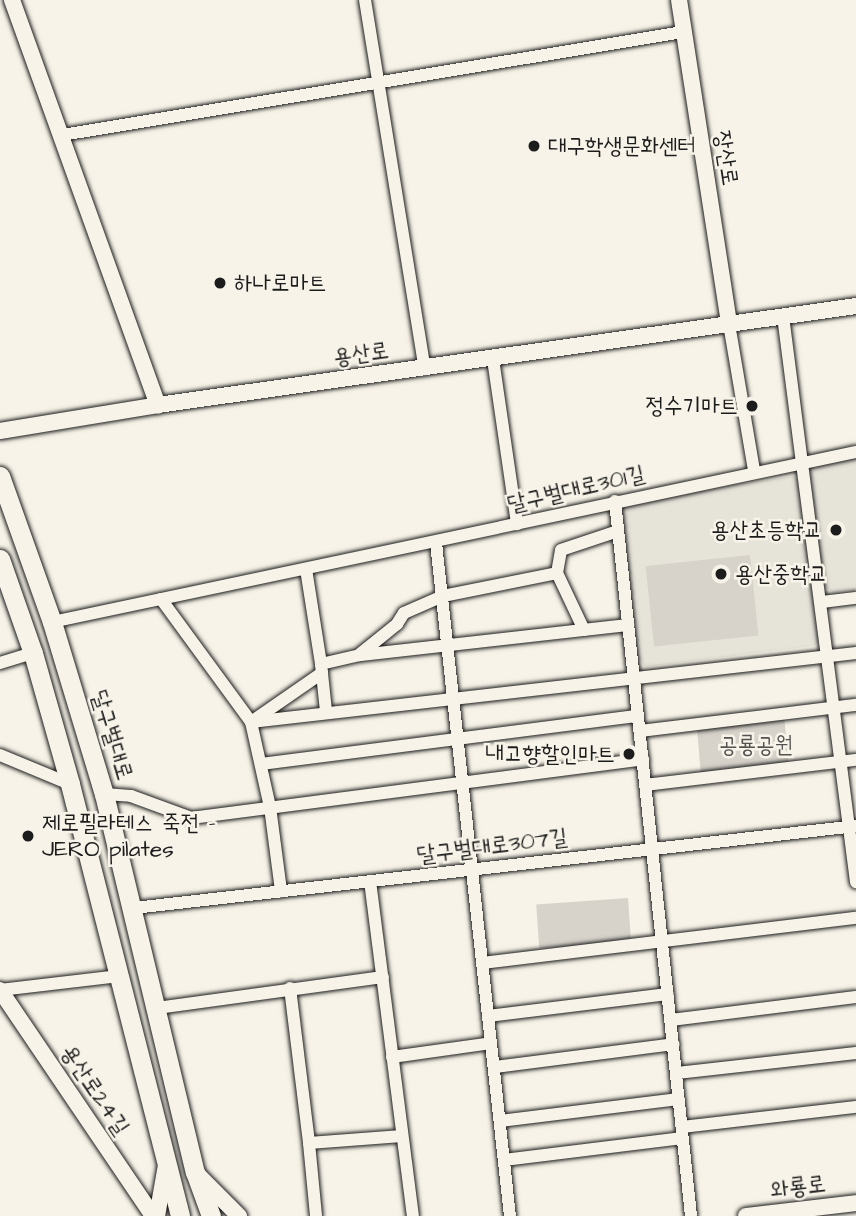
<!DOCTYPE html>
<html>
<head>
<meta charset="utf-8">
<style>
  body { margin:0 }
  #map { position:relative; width:856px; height:1216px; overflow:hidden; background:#f7f3e8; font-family:"Architects Daughter","Poor Story",sans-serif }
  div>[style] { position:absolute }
  .built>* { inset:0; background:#e6e3d9 }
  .green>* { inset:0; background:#d7d3cb; transform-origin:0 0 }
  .roads { filter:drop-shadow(0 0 2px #1c1c1c) drop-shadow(0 0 2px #1c1c1c) }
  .street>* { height:12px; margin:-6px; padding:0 6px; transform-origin:6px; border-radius:6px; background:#f7f3e8 }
  .secondary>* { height:16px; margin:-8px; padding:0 8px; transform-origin:8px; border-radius:8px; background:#f7f3e8 }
  .primary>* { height:19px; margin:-9.5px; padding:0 9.5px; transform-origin:9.5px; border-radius:9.5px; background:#f7f3e8 }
  .dots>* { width:19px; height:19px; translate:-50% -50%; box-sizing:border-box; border:4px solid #f7f3e8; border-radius:50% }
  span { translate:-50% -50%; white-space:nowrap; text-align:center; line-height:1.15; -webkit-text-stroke:5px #f7f3e8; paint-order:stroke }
  .poi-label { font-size:23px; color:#1c1c1c }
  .left { translate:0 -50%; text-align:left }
  .right { translate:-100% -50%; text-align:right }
  .street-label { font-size:23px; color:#1c1c1c }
  .park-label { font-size:23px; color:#545351 }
</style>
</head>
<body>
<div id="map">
  <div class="built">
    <i style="clip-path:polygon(856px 455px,856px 590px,833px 592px,824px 587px,809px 472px,816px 463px)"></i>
    <i style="clip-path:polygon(793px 476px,800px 480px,822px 639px,814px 646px,645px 667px,638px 658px,621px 509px,628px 502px)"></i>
  </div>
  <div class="green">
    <i style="left:750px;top:555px;width:81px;height:105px;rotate:84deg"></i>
    <i style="left:784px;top:714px;width:54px;height:88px;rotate:85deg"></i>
    <i style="left:628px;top:898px;width:44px;height:92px;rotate:86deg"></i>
  </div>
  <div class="roads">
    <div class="street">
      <i style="left:365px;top:0;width:374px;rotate:80.8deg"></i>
      <i style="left:62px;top:135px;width:629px;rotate:-9.42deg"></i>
      <i style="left:783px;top:316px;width:571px;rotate:82.65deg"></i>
      <i style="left:729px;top:324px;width:149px;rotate:80.3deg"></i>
      <i style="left:493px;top:359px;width:167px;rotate:81.7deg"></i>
      <i style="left:615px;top:501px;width:719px;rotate:83.93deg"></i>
      <i style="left:436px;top:543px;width:677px;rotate:83.73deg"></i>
      <i style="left:306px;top:569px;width:96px;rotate:81deg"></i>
      <i style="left:161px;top:599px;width:152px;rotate:53.8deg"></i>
      <i style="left:251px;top:722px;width:87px;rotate:77.4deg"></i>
      <i style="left:270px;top:807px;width:85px;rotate:82.5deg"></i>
      <i style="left:822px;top:602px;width:34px;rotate:-7deg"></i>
      <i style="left:52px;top:622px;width:822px;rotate:-11.94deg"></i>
      <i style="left:584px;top:630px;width:63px;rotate:-115.3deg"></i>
      <i style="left:557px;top:573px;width:23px;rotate:-80deg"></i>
      <i style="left:561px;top:550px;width:60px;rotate:-18.4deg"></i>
      <i style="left:360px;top:654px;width:48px;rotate:-39deg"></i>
      <i style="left:397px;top:624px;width:13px;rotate:-58deg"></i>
      <i style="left:404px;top:613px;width:43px;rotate:-23.6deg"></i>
      <i style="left:443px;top:596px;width:116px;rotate:-11.4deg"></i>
      <i style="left:0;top:663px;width:34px;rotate:-17deg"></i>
      <i style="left:326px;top:711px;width:47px;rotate:-96.1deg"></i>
      <i style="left:321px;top:664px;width:40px;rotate:-13deg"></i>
      <i style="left:360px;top:655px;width:270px;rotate:-6.4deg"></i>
      <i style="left:254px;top:720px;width:83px;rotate:-34.7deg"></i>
      <i style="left:251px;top:722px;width:609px;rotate:-6.51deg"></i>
      <i style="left:640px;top:731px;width:218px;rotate:-6.9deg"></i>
      <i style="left:0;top:755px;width:76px;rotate:22.5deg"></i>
      <i style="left:261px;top:764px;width:380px;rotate:-7.3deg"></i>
      <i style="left:645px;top:785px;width:212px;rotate:-6.8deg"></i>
      <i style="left:104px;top:794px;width:27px;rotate:4deg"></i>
      <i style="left:131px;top:796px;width:64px;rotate:20.1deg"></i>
      <i style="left:191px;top:818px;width:456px;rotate:-7.4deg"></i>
      <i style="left:370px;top:881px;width:338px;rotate:82.7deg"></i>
      <i style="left:134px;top:908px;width:727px;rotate:-6.48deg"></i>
      <i style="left:482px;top:963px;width:377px;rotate:-6.9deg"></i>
      <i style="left:290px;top:988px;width:156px;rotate:83deg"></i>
      <i style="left:309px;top:1143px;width:93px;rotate:-4.3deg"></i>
      <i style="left:0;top:990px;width:120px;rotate:-6.7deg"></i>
      <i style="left:157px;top:1008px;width:228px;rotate:-7.8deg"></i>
      <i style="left:488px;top:1016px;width:181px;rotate:-7deg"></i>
      <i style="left:671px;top:1020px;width:186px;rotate:-7.1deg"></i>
      <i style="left:392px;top:1057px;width:100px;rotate:-8deg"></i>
      <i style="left:495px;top:1067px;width:180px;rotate:-7.3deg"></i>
      <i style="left:677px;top:1073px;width:180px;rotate:-6.4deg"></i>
      <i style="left:500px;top:1121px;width:180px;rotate:-7deg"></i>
      <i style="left:682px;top:1127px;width:175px;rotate:-6.6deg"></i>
      <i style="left:309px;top:1143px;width:73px;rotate:84.5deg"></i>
      <i style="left:504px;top:1160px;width:180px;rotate:-7deg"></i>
    </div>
    <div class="secondary">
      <i style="left:12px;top:0;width:431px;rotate:70.2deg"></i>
      <i style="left:679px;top:0;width:328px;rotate:81.2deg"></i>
      <i style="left:0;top:431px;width:160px;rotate:-9.3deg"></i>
      <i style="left:158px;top:405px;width:705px;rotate:-8.07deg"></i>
      <i style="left:0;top:990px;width:273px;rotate:55.9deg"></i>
      <i style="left:199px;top:1176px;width:57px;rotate:45deg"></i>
      <i style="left:157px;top:1216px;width:52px;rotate:-80deg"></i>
      <i style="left:746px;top:1216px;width:111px;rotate:-6.7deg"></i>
    </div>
    <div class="primary">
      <i style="left:0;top:476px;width:155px;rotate:70.4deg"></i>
      <i style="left:52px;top:622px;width:180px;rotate:73.2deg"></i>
      <i style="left:104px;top:794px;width:389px;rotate:76.5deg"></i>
      <i style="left:195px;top:1172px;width:47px;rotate:70deg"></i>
      <i style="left:0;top:559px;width:100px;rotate:70.7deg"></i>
      <i style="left:33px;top:653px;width:136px;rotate:74.2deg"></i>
      <i style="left:70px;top:784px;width:446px;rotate:75.7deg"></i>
    </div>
  </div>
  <div class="dots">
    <i style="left:534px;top:146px;background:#1c1c1c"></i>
    <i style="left:220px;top:283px;background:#1c1c1c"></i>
    <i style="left:752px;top:406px;background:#1c1c1c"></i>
    <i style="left:836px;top:530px;background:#1c1c1c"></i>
    <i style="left:721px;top:574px;background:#1c1c1c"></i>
    <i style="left:629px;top:754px;background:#1c1c1c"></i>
    <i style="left:28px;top:836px;background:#1c1c1c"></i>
  </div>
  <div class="poi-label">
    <span class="left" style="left:548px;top:146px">대구학생문화센터</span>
    <span class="left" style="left:234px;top:283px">하나로마트</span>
    <span class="right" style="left:738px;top:406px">정수기마트</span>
    <span class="right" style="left:822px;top:530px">용산초등학교</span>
    <span class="left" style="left:735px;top:574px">용산중학교</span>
    <span class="right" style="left:615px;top:754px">내고향할인마트</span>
    <span class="left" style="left:42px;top:836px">제로필라테스 죽전 -<br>JERO pilates</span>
  </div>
  <div class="street-label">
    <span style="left:726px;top:158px;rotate:81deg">장산로</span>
    <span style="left:361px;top:354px;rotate:-8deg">용산로</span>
    <span style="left:576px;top:489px;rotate:-13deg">달구벌대로301길</span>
    <span style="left:112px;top:735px;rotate:73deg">달구벌대로</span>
    <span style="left:492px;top:846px;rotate:-7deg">달구벌대로307길</span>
    <span style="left:95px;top:1090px;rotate:56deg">용산로24길</span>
    <span style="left:798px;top:1187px;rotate:-7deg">와룡로</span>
  </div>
  <div class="park-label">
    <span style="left:756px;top:745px">공룡공원</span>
  </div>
</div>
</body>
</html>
